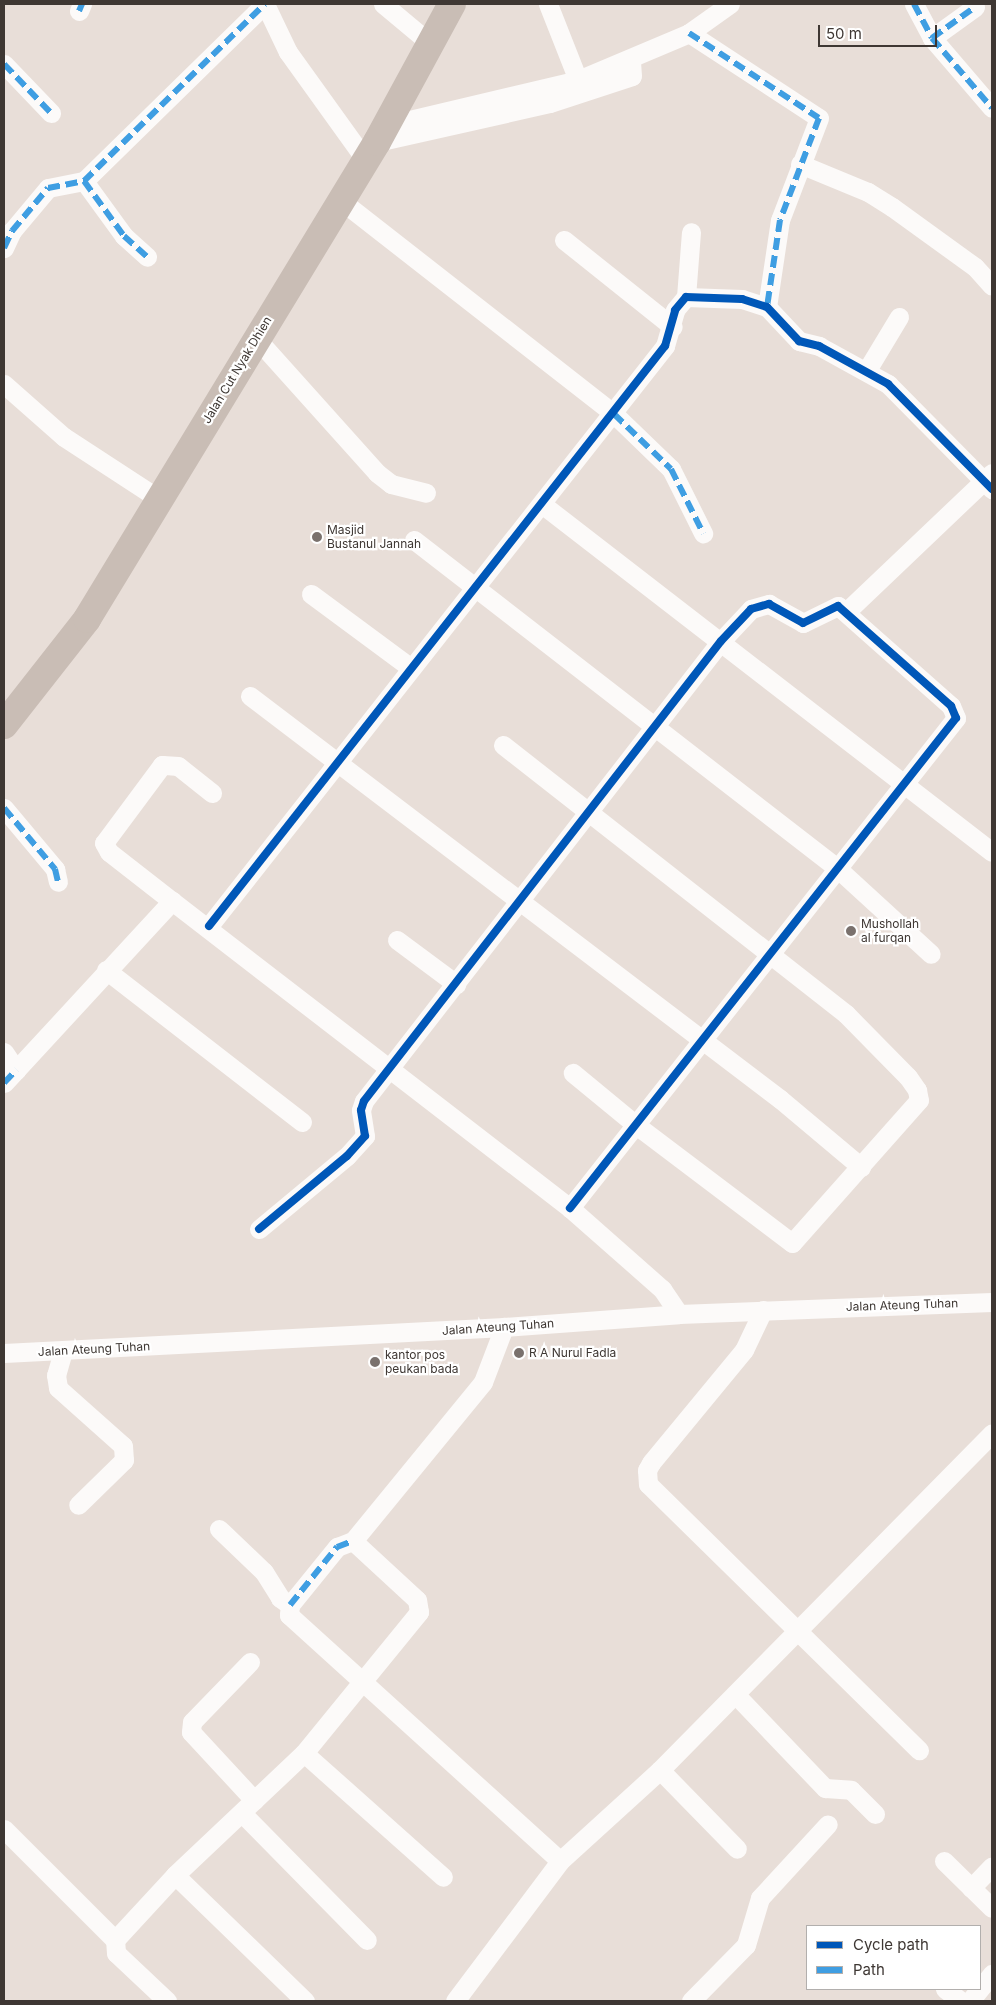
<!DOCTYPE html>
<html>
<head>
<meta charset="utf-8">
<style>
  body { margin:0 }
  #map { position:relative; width:996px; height:2005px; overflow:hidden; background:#e8ded8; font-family:Inter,sans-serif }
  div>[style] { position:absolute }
  .minor>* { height:19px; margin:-9.5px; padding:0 9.5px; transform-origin:9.5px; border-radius:9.5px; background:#fcfaf9 }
  .highway>* { height:28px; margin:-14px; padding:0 14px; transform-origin:14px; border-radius:14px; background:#c9bdb5 }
  .quiet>* { height:6px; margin-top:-3px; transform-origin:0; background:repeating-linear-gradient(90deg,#3f9ee2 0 12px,transparent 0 18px) }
  .cycleway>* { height:8px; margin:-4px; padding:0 4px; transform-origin:4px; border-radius:4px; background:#0057b8 }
  .dots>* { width:14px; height:14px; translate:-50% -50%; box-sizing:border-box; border:2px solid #fff; border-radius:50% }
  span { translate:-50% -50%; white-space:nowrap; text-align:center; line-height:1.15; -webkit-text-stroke:4.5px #fff; paint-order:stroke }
  .street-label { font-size:12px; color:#3e3733 }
  .poi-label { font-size:12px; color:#3e3733 }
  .left { translate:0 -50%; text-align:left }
  .frame { position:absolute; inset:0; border:5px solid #3e3733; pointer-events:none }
  .legend { position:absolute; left:806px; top:1925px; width:175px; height:65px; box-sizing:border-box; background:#fff; border:1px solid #b2afad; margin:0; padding:6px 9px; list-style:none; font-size:15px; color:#3e3733 }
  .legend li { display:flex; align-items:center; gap:10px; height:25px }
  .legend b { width:25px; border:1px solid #b2afad }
  .scale { position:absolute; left:818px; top:25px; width:119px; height:22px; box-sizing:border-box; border:2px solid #3e3733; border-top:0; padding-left:6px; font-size:15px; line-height:18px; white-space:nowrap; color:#3e3733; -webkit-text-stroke:4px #fff; paint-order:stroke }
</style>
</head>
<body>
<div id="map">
  <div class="minor">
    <i style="left:265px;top:4px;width:53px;rotate:64.4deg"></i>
    <i style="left:288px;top:52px;width:132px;rotate:54.3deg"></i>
    <i style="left:383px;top:4px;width:62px;rotate:39.8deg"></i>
    <i style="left:548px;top:4px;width:82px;rotate:68.5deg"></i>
    <i style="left:914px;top:4px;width:38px;rotate:62deg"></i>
    <i style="left:932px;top:38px;width:92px;rotate:49.4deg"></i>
    <i style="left:79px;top:11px;width:8px;rotate:-67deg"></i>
    <i style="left:689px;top:33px;width:155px;rotate:33.2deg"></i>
    <i style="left:819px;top:118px;width:109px;rotate:110.9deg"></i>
    <i style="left:780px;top:220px;width:88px;rotate:98.5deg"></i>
    <i style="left:932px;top:38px;width:53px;rotate:-35.8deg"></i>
    <i style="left:4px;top:64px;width:68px;rotate:46.2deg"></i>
    <i style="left:384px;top:126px;width:199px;rotate:-13.3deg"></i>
    <i style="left:578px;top:80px;width:121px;rotate:-22.9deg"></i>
    <i style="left:689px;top:33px;width:50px;rotate:-35.3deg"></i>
    <i style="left:377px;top:142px;width:177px;rotate:-12.7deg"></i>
    <i style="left:550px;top:103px;width:86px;rotate:-18.2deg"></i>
    <i style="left:632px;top:76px;width:16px;rotate:-94deg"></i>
    <i style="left:800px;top:164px;width:74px;rotate:22.4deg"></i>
    <i style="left:868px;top:192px;width:28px;rotate:32deg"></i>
    <i style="left:892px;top:207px;width:102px;rotate:35.9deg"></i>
    <i style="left:975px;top:267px;width:25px;rotate:48deg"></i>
    <i style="left:84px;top:181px;width:68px;rotate:54deg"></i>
    <i style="left:124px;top:236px;width:31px;rotate:42deg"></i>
    <i style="left:339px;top:199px;width:349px;rotate:38deg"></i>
    <i style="left:614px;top:414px;width:79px;rotate:44deg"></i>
    <i style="left:671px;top:469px;width:72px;rotate:63.4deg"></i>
    <i style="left:564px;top:240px;width:139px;rotate:38.6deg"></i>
    <i style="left:4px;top:248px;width:19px;rotate:-65deg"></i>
    <i style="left:12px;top:231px;width:56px;rotate:-50.1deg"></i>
    <i style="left:48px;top:188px;width:37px;rotate:-11deg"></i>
    <i style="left:84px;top:181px;width:253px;rotate:-44.4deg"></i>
    <i style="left:686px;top:297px;width:65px;rotate:-85.6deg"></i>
    <i style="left:256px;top:338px;width:181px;rotate:48.1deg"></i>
    <i style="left:377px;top:473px;width:18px;rotate:38deg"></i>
    <i style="left:391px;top:484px;width:36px;rotate:14deg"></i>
    <i style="left:867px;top:370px;width:62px;rotate:-58.9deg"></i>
    <i style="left:4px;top:384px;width:80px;rotate:41.5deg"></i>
    <i style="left:64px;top:437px;width:113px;rotate:33.1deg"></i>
    <i style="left:543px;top:505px;width:567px;rotate:37.7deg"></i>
    <i style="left:414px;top:540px;width:535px;rotate:37.79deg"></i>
    <i style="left:837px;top:868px;width:127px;rotate:42.5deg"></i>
    <i style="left:311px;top:594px;width:124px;rotate:36.5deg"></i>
    <i style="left:847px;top:611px;width:200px;rotate:-43.6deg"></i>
    <i style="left:250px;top:696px;width:666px;rotate:37.25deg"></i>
    <i style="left:780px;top:1099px;width:106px;rotate:40deg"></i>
    <i style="left:503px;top:745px;width:436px;rotate:38.1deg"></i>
    <i style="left:846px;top:1014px;width:88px;rotate:45.5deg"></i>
    <i style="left:908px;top:1077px;width:16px;rotate:55deg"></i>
    <i style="left:917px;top:1090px;width:10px;rotate:79deg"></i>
    <i style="left:919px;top:1100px;width:191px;rotate:131.6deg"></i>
    <i style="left:792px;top:1243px;width:196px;rotate:-142.9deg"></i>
    <i style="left:636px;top:1125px;width:82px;rotate:-140.5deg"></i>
    <i style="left:212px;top:793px;width:43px;rotate:-141.5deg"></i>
    <i style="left:178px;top:766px;width:16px;rotate:-176deg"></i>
    <i style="left:162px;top:765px;width:97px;rotate:126.6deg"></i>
    <i style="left:104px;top:843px;width:10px;rotate:61deg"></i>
    <i style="left:109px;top:852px;width:80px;rotate:37.9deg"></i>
    <i style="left:172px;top:901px;width:503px;rotate:37.65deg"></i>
    <i style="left:570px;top:1208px;width:123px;rotate:41.4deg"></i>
    <i style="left:662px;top:1289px;width:30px;rotate:56deg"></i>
    <i style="left:4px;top:808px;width:80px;rotate:50.1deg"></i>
    <i style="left:55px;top:869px;width:13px;rotate:77deg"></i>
    <i style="left:209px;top:926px;width:738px;rotate:-51.83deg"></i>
    <i style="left:665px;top:346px;width:37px;rotate:-74deg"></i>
    <i style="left:675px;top:310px;width:17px;rotate:-50deg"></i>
    <i style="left:686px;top:297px;width:56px;rotate:2deg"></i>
    <i style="left:742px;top:299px;width:26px;rotate:18deg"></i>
    <i style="left:767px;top:307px;width:47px;rotate:46.7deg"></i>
    <i style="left:799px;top:341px;width:21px;rotate:14deg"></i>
    <i style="left:819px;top:346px;width:79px;rotate:28.8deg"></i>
    <i style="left:888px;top:384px;width:148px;rotate:45.3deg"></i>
    <i style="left:397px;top:940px;width:74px;rotate:36.7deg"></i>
    <i style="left:106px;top:970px;width:248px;rotate:37.8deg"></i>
    <i style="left:4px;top:1052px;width:22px;rotate:56deg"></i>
    <i style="left:4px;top:1083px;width:248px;rotate:-47.3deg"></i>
    <i style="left:259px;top:1229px;width:114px;rotate:-39.7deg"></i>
    <i style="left:347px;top:1156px;width:27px;rotate:-48deg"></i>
    <i style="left:365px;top:1136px;width:26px;rotate:-99deg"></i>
    <i style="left:361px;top:1110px;width:9px;rotate:-72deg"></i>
    <i style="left:364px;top:1101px;width:582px;rotate:-52.19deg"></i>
    <i style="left:721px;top:641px;width:44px;rotate:-46.8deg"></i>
    <i style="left:751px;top:609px;width:19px;rotate:-16deg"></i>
    <i style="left:769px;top:604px;width:39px;rotate:29deg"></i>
    <i style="left:803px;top:623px;width:39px;rotate:-26deg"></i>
    <i style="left:838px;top:606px;width:151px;rotate:41.5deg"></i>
    <i style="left:951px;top:706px;width:13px;rotate:67deg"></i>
    <i style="left:956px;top:718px;width:624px;rotate:128.23deg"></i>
    <i style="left:763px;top:1310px;width:44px;rotate:115.4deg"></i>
    <i style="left:744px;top:1350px;width:146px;rotate:129.5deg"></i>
    <i style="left:651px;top:1463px;width:8px;rotate:120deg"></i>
    <i style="left:647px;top:1470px;width:14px;rotate:86deg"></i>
    <i style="left:648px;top:1484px;width:380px;rotate:44.5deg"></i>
    <i style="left:63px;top:1351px;width:25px;rotate:106deg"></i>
    <i style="left:56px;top:1375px;width:13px;rotate:81deg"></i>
    <i style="left:58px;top:1388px;width:87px;rotate:41.7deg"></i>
    <i style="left:123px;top:1446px;width:14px;rotate:86deg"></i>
    <i style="left:124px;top:1460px;width:64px;rotate:135.6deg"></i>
    <i style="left:4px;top:1353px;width:501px;rotate:-2.98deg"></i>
    <i style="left:504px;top:1327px;width:175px;rotate:-4.2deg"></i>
    <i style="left:679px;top:1314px;width:313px;rotate:-2.2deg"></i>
    <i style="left:219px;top:1529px;width:62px;rotate:43.7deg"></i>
    <i style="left:264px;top:1572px;width:31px;rotate:58deg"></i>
    <i style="left:280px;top:1598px;width:12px;rotate:35deg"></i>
    <i style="left:290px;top:1605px;width:10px;rotate:96deg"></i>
    <i style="left:289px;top:1615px;width:366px;rotate:42.2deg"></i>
    <i style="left:290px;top:1605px;width:75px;rotate:-51deg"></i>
    <i style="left:337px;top:1547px;width:17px;rotate:-21deg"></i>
    <i style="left:250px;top:1662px;width:83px;rotate:134deg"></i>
    <i style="left:192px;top:1722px;width:10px;rotate:96deg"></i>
    <i style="left:191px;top:1732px;width:93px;rotate:47.2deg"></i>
    <i style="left:736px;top:1695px;width:129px;rotate:46.3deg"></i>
    <i style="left:825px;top:1788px;width:26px;rotate:4deg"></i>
    <i style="left:851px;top:1790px;width:34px;rotate:45deg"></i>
    <i style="left:304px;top:1753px;width:186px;rotate:41.7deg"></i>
    <i style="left:660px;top:1770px;width:110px;rotate:45.7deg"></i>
    <i style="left:242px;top:1813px;width:178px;rotate:45.5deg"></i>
    <i style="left:4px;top:1829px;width:157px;rotate:45deg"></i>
    <i style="left:944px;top:1861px;width:67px;rotate:44.4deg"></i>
    <i style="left:175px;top:1875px;width:181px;rotate:44.1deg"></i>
    <i style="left:971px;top:1888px;width:30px;rotate:-46deg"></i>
    <i style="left:945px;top:1989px;width:20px;rotate:37deg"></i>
    <i style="left:167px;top:2001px;width:70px;rotate:-136.7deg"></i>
    <i style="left:116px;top:1953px;width:13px;rotate:-94deg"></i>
    <i style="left:115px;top:1940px;width:88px;rotate:-47.3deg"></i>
    <i style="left:175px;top:1875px;width:178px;rotate:-43.4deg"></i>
    <i style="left:304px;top:1753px;width:182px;rotate:-50.8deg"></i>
    <i style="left:419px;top:1612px;width:12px;rotate:-99deg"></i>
    <i style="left:417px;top:1600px;width:87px;rotate:-137.3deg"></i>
    <i style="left:353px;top:1541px;width:205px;rotate:-50.7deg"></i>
    <i style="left:483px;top:1382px;width:59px;rotate:-69.1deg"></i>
    <i style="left:455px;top:2001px;width:175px;rotate:-53.1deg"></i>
    <i style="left:560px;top:1861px;width:135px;rotate:-42.3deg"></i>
    <i style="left:660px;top:1770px;width:473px;rotate:-45.4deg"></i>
    <i style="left:691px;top:2001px;width:78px;rotate:-45.5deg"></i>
    <i style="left:746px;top:1945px;width:49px;rotate:-73.4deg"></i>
    <i style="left:760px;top:1898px;width:100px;rotate:-47.4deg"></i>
    <i style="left:970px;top:2001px;width:35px;rotate:-51deg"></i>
  </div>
  <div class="highway">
    <i style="left:4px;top:725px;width:135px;rotate:-51.9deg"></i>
    <i style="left:87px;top:619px;width:558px;rotate:-58.7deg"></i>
    <i style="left:377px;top:142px;width:157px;rotate:-61.5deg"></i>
  </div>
  <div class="quiet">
    <i style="left:914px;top:4px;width:38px;rotate:62deg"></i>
    <i style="left:932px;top:38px;width:92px;rotate:49.4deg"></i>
    <i style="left:79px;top:11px;width:8px;rotate:-67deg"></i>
    <i style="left:689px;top:33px;width:155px;rotate:33.2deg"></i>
    <i style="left:819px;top:118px;width:109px;rotate:110.9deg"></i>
    <i style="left:780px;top:220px;width:88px;rotate:98.5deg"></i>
    <i style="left:932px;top:38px;width:53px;rotate:-35.8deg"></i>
    <i style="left:4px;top:64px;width:68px;rotate:46.2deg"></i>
    <i style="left:84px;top:181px;width:68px;rotate:54deg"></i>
    <i style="left:124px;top:236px;width:31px;rotate:42deg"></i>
    <i style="left:4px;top:248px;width:19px;rotate:-65deg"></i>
    <i style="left:12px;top:231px;width:56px;rotate:-50.1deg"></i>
    <i style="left:48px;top:188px;width:37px;rotate:-11deg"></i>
    <i style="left:84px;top:181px;width:253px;rotate:-44.4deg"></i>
    <i style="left:614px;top:414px;width:79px;rotate:44deg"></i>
    <i style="left:671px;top:469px;width:72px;rotate:63.4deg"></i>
    <i style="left:4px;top:808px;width:80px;rotate:50.1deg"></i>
    <i style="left:55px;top:869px;width:13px;rotate:77deg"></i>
    <i style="left:4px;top:1083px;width:18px;rotate:-47deg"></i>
    <i style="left:290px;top:1605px;width:75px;rotate:-51deg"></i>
    <i style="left:337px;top:1547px;width:17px;rotate:-21deg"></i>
  </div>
  <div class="cycleway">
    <i style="left:209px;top:926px;width:738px;rotate:-51.83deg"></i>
    <i style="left:665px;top:346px;width:37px;rotate:-74deg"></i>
    <i style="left:675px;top:310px;width:17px;rotate:-50deg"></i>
    <i style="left:686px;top:297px;width:56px;rotate:2deg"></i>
    <i style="left:742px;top:299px;width:26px;rotate:18deg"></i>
    <i style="left:767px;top:307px;width:47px;rotate:46.7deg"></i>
    <i style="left:799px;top:341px;width:21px;rotate:14deg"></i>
    <i style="left:819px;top:346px;width:79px;rotate:28.8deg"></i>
    <i style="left:888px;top:384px;width:148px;rotate:45.3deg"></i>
    <i style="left:259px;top:1229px;width:114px;rotate:-39.7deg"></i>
    <i style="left:347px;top:1156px;width:27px;rotate:-48deg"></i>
    <i style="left:365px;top:1136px;width:26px;rotate:-99deg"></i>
    <i style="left:361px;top:1110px;width:9px;rotate:-72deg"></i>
    <i style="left:364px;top:1101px;width:582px;rotate:-52.19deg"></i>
    <i style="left:721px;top:641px;width:44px;rotate:-46.8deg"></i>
    <i style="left:751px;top:609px;width:19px;rotate:-16deg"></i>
    <i style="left:769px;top:604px;width:39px;rotate:29deg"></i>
    <i style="left:803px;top:623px;width:39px;rotate:-26deg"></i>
    <i style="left:838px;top:606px;width:151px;rotate:41.5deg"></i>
    <i style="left:951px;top:706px;width:13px;rotate:67deg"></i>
    <i style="left:956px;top:718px;width:624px;rotate:128.23deg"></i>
  </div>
  <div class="dots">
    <i style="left:317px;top:537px;background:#7a716d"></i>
    <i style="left:851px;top:931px;background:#7a716d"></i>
    <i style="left:519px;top:1353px;background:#7a716d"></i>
    <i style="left:375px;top:1362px;background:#7a716d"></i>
  </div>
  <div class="street-label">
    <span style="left:237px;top:370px;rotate:-59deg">Jalan Cut Nyak Dhien</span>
    <span style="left:902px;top:1305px;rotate:-2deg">Jalan Ateung Tuhan</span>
    <span style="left:498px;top:1327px;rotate:-4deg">Jalan Ateung Tuhan</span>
    <span style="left:94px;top:1349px;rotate:-3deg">Jalan Ateung Tuhan</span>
  </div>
  <div class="poi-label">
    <span class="left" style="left:327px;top:537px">Masjid<br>Bustanul Jannah</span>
    <span class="left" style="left:861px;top:931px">Mushollah<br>al furqan</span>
    <span class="left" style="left:529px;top:1353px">R A Nurul Fadla</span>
    <span class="left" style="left:385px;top:1362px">kantor pos<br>peukan bada</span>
  </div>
  <div class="frame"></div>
  <ul class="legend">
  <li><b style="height:6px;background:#0057b8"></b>Cycle path</li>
  <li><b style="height:6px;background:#3f9ee2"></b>Path</li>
  </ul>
  <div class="scale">50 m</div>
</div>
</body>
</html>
